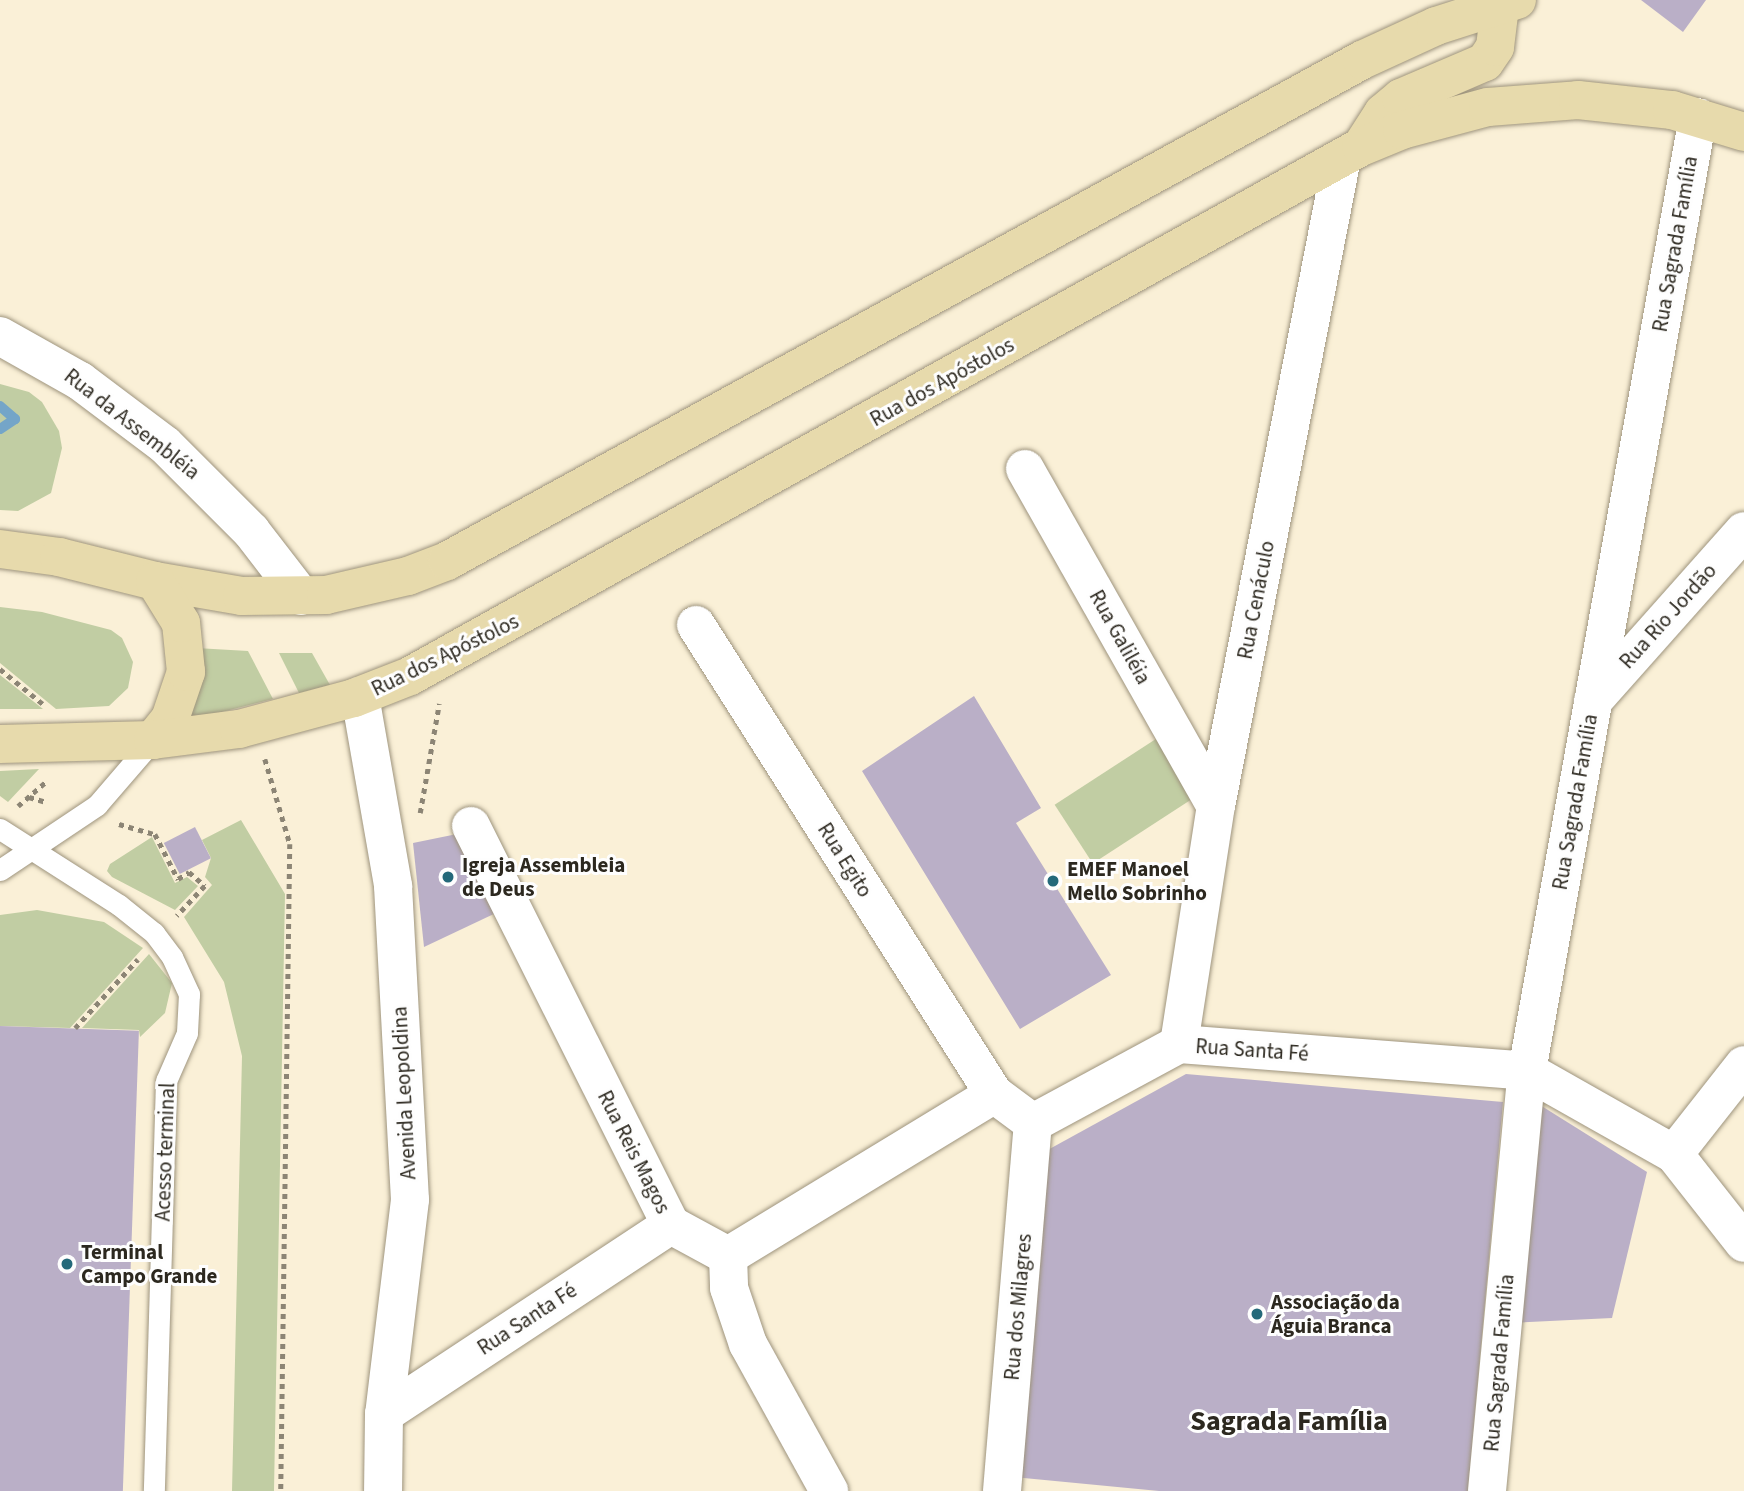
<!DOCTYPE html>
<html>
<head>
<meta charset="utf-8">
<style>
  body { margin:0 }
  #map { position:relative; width:1744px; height:1491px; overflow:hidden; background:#faf0d7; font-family:"Source Sans 3",sans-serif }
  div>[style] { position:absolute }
  .green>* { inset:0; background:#c1cda3; transform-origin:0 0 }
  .stream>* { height:10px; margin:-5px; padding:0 5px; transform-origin:5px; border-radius:5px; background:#74a5c8 }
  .building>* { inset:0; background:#baafc7; transform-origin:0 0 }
  .path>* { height:4.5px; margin-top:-2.25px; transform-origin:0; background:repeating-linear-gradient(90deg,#8c8575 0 5px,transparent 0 10px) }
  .roads { filter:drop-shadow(0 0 2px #9e947d) drop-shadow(0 0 2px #9e947d) }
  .lane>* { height:21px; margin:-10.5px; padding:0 10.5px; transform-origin:10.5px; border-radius:10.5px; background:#fff }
  .street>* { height:38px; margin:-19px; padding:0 19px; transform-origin:19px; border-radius:19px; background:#fff }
  .secondary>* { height:38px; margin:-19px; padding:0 19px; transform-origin:19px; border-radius:19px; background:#fff }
  .primary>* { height:38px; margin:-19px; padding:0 19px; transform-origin:19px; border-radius:19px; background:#e7daac }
  .dots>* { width:19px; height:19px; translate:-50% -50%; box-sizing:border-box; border:4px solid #fefefe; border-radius:50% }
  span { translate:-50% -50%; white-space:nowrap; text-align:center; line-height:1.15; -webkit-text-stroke:6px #fefefe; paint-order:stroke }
  .street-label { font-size:21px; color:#2c281f }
  .poi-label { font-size:21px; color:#2c281f; font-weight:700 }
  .left { translate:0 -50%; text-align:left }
  .district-label { font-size:28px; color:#2c281f; font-weight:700 }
</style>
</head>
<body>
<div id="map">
  <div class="green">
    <i style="clip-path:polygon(0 384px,29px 392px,42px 402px,59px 431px,62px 448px,51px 493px,18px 511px,0 510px)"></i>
    <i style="clip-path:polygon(0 607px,42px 612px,111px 630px,122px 638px,133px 662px,128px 688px,109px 706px,56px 709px,0 663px)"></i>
    <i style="clip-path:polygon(196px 648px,248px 651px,273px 699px,187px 721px)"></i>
    <i style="clip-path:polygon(279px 653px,312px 653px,330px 685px,299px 693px)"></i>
    <i style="clip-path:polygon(0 675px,43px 709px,0 709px)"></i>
    <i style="left:1162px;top:735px;width:70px;height:128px;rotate:57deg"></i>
    <i style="clip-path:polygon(39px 769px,8px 802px,0 796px,0 771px)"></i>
    <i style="clip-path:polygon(241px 820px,285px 894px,274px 1491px,232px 1491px,242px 1056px,224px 982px,184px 917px,212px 885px,205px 877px,211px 858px,202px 840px)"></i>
    <i style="clip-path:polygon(152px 837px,175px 883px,187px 877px,198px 886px,175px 910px,112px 877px,107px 871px,110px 864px)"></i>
    <i style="clip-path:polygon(37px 910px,104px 922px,143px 948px,70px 1028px,0 1026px,0 915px)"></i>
    <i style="clip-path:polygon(149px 954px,172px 983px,165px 1013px,140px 1037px,139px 1030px,82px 1028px)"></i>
  </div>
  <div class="stream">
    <i style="left:0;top:406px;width:20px;rotate:41deg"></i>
    <i style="left:15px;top:419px;width:18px;rotate:146deg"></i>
  </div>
  <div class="building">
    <i style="clip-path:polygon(1641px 0,1706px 0,1683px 32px)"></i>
    <i style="clip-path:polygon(974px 696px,1041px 808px,1016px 823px,1111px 975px,1020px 1029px,862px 771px)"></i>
    <i style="left:195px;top:827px;width:35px;height:35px;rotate:63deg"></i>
    <i style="clip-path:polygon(457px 834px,498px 912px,424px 947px,413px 843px)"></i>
    <i style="left:0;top:1026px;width:139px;height:465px;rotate:2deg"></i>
    <i style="clip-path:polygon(1186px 1074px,1503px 1102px,1468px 1491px,1159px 1491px,1014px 1477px,1044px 1152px)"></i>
    <i style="clip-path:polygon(1532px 1100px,1647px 1172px,1612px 1318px,1511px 1323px)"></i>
  </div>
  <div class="path">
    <i style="left:0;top:669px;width:55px;rotate:39.1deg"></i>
    <i style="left:265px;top:759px;width:89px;rotate:73.6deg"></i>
    <i style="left:290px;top:844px;width:647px;rotate:90.8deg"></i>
    <i style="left:29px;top:797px;width:19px;rotate:16deg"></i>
    <i style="left:18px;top:806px;width:37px;rotate:-41deg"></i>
    <i style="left:420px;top:813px;width:111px;rotate:-80.1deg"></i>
    <i style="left:119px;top:824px;width:37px;rotate:16deg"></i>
    <i style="left:155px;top:834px;width:51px;rotate:62.9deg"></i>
    <i style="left:178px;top:879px;width:13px;rotate:-32deg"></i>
    <i style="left:189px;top:872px;width:21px;rotate:41deg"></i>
    <i style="left:205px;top:886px;width:41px;rotate:133deg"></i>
    <i style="left:75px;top:1028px;width:93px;rotate:-47.6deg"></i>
  </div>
  <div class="roads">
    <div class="lane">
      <i style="left:0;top:829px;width:141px;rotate:32.6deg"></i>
      <i style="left:119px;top:905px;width:45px;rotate:38.7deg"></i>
      <i style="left:154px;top:933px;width:30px;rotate:53deg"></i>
      <i style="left:172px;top:957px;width:41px;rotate:65.3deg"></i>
      <i style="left:189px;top:994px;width:39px;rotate:93deg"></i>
      <i style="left:187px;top:1033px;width:52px;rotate:113.6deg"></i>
      <i style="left:166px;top:1081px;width:410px;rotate:91.7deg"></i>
      <i style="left:0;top:870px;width:117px;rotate:-33.8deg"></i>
      <i style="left:97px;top:805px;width:86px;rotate:-49.3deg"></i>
    </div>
    <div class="street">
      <i style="left:1025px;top:469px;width:387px;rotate:60.5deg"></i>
      <i style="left:696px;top:625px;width:556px;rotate:57.57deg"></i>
      <i style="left:360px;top:696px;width:193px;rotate:80.1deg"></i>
      <i style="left:393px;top:886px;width:314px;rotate:86.9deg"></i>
      <i style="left:410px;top:1200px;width:216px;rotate:96.9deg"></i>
      <i style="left:384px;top:1414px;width:77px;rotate:90.7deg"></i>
      <i style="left:1593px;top:701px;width:227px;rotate:-48.4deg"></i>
      <i style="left:471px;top:826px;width:446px;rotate:63.4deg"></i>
      <i style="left:671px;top:1225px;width:65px;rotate:28.5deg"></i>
      <i style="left:728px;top:1256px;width:32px;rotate:88deg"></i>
      <i style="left:729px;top:1288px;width:59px;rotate:71.3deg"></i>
      <i style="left:748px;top:1344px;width:168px;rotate:61.1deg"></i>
      <i style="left:1179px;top:1044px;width:241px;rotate:-81.2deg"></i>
      <i style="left:1216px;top:806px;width:660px;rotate:-79deg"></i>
      <i style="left:1674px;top:1154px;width:113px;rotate:-51.8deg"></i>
      <i style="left:728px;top:1256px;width:311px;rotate:-31.3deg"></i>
      <i style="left:994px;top:1094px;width:49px;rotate:36.6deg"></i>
      <i style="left:1033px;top:1123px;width:166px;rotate:-28.4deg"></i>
      <i style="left:1179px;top:1044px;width:349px;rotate:4.4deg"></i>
      <i style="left:1527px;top:1071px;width:169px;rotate:29.5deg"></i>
      <i style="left:1674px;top:1154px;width:113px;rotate:51.8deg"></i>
      <i style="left:384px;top:1414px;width:344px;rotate:-33.4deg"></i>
      <i style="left:1002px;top:1491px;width:369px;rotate:-85.2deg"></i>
      <i style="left:1487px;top:1491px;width:422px;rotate:-84.6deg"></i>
      <i style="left:1527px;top:1071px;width:969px;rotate:-79.84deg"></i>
    </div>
    <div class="secondary">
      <i style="left:0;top:336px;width:92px;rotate:29.4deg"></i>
      <i style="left:80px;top:381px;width:106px;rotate:37deg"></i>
      <i style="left:165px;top:445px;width:122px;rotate:45deg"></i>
      <i style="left:251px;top:531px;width:82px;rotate:52.4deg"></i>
    </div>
    <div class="primary">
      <i style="left:1363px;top:144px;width:37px;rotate:-57deg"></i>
      <i style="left:1383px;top:113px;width:23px;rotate:-40deg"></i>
      <i style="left:1401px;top:98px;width:91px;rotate:-23.2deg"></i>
      <i style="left:1485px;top:62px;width:18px;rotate:-56deg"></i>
      <i style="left:1495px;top:47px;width:41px;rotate:-83deg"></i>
      <i style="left:0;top:549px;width:60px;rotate:7.7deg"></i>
      <i style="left:59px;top:557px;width:99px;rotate:14deg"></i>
      <i style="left:155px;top:581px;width:88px;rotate:9.8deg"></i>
      <i style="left:242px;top:596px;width:84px;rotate:-0.7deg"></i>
      <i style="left:326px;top:595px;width:84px;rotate:-13deg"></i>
      <i style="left:408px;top:576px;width:42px;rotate:-21deg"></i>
      <i style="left:447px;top:561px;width:1043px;rotate:-28.7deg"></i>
      <i style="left:1362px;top:60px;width:81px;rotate:-24.7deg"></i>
      <i style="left:1436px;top:26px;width:85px;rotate:-17.8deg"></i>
      <i style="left:153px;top:740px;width:27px;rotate:-51deg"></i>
      <i style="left:170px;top:719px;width:50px;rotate:-71.2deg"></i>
      <i style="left:186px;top:672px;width:49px;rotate:-95.8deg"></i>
      <i style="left:181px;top:623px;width:49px;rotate:-121.8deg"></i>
      <i style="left:0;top:744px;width:153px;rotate:-1.5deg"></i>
      <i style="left:153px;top:740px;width:87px;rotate:-7.3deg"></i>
      <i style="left:239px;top:729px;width:119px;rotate:-15.1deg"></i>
      <i style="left:354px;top:698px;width:60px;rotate:-21.4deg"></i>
      <i style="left:410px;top:676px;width:1088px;rotate:-29.09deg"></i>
      <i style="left:1361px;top:147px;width:44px;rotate:-22.5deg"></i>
      <i style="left:1402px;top:130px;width:89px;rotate:-15deg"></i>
      <i style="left:1488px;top:107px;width:90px;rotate:-4.4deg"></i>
      <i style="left:1578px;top:100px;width:95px;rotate:6.1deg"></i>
      <i style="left:1672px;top:110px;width:75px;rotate:17deg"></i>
    </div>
  </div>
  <div class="dots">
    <i style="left:448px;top:877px;background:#24697a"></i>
    <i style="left:1053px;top:881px;background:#24697a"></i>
    <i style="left:67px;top:1264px;background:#24697a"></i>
    <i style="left:1257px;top:1314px;background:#24697a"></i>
  </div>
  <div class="street-label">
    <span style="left:1675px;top:244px;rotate:-80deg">Rua Sagrada Família</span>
    <span style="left:942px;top:382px;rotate:-29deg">Rua dos Apóstolos</span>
    <span style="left:132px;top:424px;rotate:38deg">Rua da Assembléia</span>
    <span style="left:1256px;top:600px;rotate:-79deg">Rua Cenáculo</span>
    <span style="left:1668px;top:616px;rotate:-48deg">Rua Rio Jordão</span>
    <span style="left:1120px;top:637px;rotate:61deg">Rua Galiléia</span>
    <span style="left:445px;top:655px;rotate:-26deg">Rua dos Apóstolos</span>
    <span style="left:1575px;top:802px;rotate:-80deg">Rua Sagrada Família</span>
    <span style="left:845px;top:860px;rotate:58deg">Rua Egito</span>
    <span style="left:1252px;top:1050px;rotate:4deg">Rua Santa Fé</span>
    <span style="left:404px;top:1093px;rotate:-93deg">Avenida Leopoldina</span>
    <span style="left:165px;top:1152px;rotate:-88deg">Acesso terminal</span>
    <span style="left:634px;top:1152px;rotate:63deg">Rua Reis Magos</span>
    <span style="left:1018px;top:1307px;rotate:-85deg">Rua dos Milagres</span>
    <span style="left:527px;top:1319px;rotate:-33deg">Rua Santa Fé</span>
    <span style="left:1499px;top:1363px;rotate:-85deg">Rua Sagrada Família</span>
  </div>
  <div class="poi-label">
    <span class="left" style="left:462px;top:877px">Igreja Assembleia<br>de Deus</span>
    <span class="left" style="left:1067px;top:881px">EMEF Manoel<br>Mello Sobrinho</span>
    <span class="left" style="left:81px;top:1264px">Terminal<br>Campo Grande</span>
    <span class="left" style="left:1271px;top:1314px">Associação da<br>Águia Branca</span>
  </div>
  <div class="district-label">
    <span style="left:1289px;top:1421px">Sagrada Família</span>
  </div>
</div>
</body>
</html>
